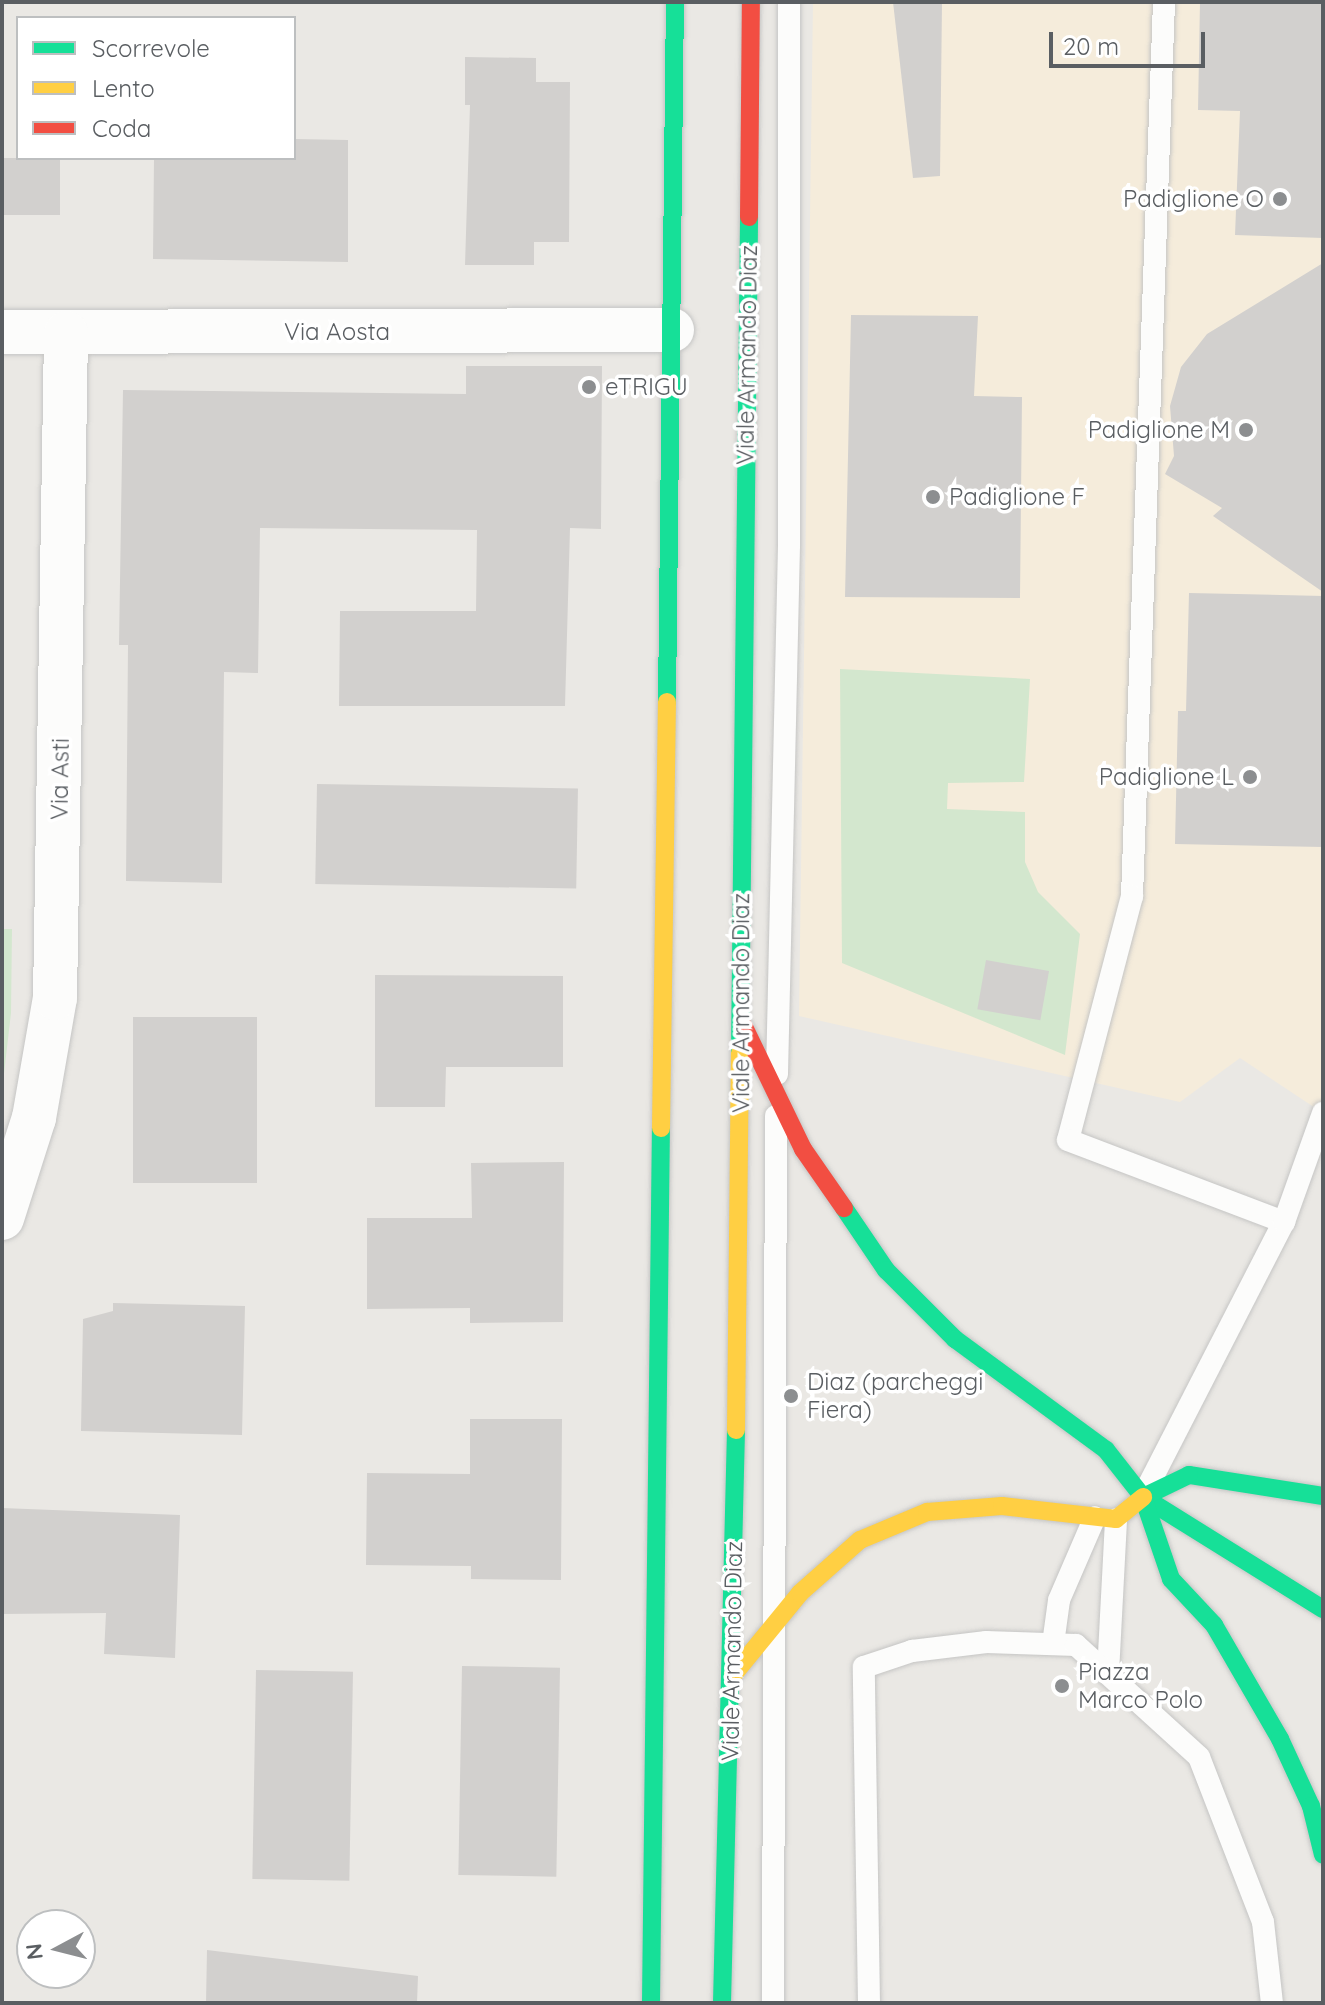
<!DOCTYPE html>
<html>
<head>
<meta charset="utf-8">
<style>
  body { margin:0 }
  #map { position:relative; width:1325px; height:2005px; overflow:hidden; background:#eae8e4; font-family:Quicksand,sans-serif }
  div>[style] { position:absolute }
  .commercial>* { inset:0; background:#f5ecdb }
  .green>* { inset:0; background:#d3e7ce }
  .building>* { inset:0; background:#d2d0ce; transform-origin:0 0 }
  .roads { filter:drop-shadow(0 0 2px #c5c5c4) drop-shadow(0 0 2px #c5c5c4) }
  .lane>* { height:22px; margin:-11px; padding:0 11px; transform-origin:11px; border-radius:11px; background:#fcfcfb }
  .street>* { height:44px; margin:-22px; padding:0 22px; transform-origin:22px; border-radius:22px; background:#fcfcfb }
  .fast>* { height:18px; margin:-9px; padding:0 9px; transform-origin:9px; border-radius:9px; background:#16e098 }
  .slow>* { height:18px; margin:-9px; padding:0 9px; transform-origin:9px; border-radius:9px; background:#ffcf43 }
  .jam>* { height:18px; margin:-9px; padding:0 9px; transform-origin:9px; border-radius:9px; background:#f24e42 }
  .dots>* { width:22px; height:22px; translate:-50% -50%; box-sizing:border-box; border:4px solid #fff; border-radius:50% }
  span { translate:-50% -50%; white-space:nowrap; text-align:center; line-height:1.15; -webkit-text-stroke:7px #fff; paint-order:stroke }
  .poi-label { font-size:24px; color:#5a5e62 }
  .right { translate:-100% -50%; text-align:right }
  .left { translate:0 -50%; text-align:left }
  .street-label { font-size:24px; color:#5a5e62 }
  .frame { position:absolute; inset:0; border:4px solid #5a5e62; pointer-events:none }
  .legend { position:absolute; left:16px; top:16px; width:280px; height:144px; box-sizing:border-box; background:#fff; border:2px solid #bdbfc0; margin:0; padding:10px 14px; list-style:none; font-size:24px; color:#5a5e62 }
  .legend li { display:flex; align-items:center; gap:16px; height:40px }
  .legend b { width:40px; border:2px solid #bdbfc0 }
  .north { position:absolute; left:16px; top:1909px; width:80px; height:80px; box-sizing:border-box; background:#fff; border:2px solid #bdbfc0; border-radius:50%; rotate:263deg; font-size:22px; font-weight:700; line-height:32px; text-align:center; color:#5a5e62 }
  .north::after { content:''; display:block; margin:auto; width:28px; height:36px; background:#8c8e90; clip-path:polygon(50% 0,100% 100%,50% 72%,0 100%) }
  .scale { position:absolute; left:1049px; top:32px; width:156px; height:36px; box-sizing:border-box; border:4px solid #5a5e62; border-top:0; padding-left:10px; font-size:24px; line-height:28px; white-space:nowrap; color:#5a5e62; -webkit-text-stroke:6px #fff; paint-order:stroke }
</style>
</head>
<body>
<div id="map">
  <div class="commercial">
    <i style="clip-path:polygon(813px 2px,1323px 2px,1323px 1113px,1240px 1058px,1180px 1102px,799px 1016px)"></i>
  </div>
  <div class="green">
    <i style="clip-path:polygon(840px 669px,1030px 679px,1024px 782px,948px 783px,947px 809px,1025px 812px,1025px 862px,1038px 892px,1080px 934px,1065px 1055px,842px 963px)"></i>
    <i style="clip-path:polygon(2px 929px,12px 929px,11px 1013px,2px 1091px)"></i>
  </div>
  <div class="building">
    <i style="clip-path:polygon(893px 2px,942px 2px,940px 176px,913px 178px)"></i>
    <i style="clip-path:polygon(1200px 2px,1323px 2px,1323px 238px,1235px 235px,1240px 111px,1198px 110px)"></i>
    <i style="clip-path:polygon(465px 57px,536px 58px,536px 82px,570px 82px,569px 242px,534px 242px,534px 265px,465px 265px,470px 105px,465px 105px)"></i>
    <i style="clip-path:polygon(294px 139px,348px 140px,348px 262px,153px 259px,154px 158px,294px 158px)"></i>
    <i style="left:2px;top:158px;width:58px;height:57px"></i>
    <i style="clip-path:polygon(1323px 263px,1323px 592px,1213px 516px,1222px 508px,1165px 474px,1174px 456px,1170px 406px,1181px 367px,1207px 334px)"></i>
    <i style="clip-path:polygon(851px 315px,978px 316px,974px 396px,1022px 397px,1020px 598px,845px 597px)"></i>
    <i style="clip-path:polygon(466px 366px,602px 366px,601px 529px,570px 528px,565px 706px,339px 706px,340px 611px,476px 611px,477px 530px,260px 528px,258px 673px,224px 672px,222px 883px,126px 881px,128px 645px,119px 645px,123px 390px,466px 394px)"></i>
    <i style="clip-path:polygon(1189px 593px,1323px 596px,1323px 847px,1175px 844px,1178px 711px,1186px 711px)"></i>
    <i style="left:317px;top:784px;width:261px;height:100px;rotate:1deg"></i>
    <i style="left:986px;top:960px;width:64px;height:50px;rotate:10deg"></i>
    <i style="clip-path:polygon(375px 975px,563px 976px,563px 1067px,446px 1067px,445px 1107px,375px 1107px)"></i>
    <i style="left:133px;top:1017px;width:124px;height:166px"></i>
    <i style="clip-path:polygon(564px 1162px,563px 1322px,470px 1323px,470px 1308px,367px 1309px,367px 1218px,472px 1218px,471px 1163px)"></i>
    <i style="clip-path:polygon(113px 1303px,245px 1306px,242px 1435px,81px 1431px,83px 1319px,113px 1311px)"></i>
    <i style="clip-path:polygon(470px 1419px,562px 1419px,561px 1580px,471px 1579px,471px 1566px,366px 1565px,367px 1473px,470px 1474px)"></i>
    <i style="clip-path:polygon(2px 1508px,180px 1515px,175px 1658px,104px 1654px,106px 1613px,2px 1614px)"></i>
    <i style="left:462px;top:1666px;width:98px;height:209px;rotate:1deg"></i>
    <i style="left:256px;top:1670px;width:97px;height:209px;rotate:1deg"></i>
    <i style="clip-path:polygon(207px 1950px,418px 1976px,417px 2003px,206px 2003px)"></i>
  </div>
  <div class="roads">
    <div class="lane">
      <i style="left:1164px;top:2px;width:895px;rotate:92.05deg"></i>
      <i style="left:1132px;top:896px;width:252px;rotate:104.7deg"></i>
      <i style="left:1068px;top:1140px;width:231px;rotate:20.8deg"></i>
      <i style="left:777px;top:1074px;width:529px;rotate:-88.7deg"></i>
      <i style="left:789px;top:545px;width:543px;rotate:-90deg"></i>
      <i style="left:1145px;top:1492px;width:304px;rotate:-62.8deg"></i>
      <i style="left:1284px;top:1222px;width:116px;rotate:-70.3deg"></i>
      <i style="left:1053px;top:1644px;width:44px;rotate:-82.2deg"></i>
      <i style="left:1059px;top:1600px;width:90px;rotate:-66.6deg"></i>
      <i style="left:1108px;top:1673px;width:154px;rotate:-87deg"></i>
      <i style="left:773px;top:2003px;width:887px;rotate:-89.81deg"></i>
      <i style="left:869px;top:2003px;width:336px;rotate:-90.9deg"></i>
      <i style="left:864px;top:1667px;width:51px;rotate:-18.4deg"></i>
      <i style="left:912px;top:1651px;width:75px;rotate:-6.9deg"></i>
      <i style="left:986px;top:1642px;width:90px;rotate:1.9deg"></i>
      <i style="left:1076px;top:1645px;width:166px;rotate:42.3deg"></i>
      <i style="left:1199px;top:1757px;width:177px;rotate:68.8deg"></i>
      <i style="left:1263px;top:1922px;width:81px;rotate:83.7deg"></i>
    </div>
    <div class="street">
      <i style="left:2px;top:332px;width:670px;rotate:-0.17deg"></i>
      <i style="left:2px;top:1218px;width:105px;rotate:-72.3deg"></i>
      <i style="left:34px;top:1118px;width:122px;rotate:-80.1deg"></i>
      <i style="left:55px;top:998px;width:665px;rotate:-89.05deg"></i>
    </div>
    <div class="fast">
      <i style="left:667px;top:702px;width:700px;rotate:-89.35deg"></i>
      <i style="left:740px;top:1053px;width:836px;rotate:-89.38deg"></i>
      <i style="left:844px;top:1208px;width:75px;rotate:55.9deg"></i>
      <i style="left:886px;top:1270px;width:98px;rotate:45deg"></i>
      <i style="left:955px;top:1339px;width:187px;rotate:36.3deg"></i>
      <i style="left:1106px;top:1450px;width:60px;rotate:51.8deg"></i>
      <i style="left:1143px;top:1497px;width:212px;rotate:31.9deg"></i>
      <i style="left:1323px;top:1496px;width:136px;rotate:-171.1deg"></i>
      <i style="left:1189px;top:1475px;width:51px;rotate:154.4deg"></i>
      <i style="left:1143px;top:1497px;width:87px;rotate:71.1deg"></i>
      <i style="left:1171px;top:1579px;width:63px;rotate:46.9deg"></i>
      <i style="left:1214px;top:1625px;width:132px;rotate:59.9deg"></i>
      <i style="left:1280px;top:1739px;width:74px;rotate:65.2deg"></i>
      <i style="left:1311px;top:1806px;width:50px;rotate:76.2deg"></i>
      <i style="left:651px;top:2003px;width:875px;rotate:-89.35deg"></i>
      <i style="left:722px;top:2003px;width:573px;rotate:-88.6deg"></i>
    </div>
    <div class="slow">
      <i style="left:661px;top:1128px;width:426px;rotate:-89.2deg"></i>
      <i style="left:736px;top:1430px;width:377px;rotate:-89.4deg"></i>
      <i style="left:733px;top:1675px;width:106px;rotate:-50.7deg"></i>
      <i style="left:800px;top:1593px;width:80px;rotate:-41.5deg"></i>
      <i style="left:860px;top:1540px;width:73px;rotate:-22.7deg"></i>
      <i style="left:927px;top:1512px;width:75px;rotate:-4.6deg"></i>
      <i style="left:1002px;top:1506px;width:115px;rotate:6.5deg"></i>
      <i style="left:1116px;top:1519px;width:35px;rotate:-39deg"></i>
    </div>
    <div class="jam">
      <i style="left:749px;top:217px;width:215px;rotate:-89.5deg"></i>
      <i style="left:744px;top:1027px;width:136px;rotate:64.2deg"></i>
      <i style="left:803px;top:1149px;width:72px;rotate:55.2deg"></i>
    </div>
  </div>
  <div class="dots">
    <i style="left:1280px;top:199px;background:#8c8e90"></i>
    <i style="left:589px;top:387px;background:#8c8e90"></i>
    <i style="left:1246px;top:430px;background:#8c8e90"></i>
    <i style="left:933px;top:497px;background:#8c8e90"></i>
    <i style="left:1250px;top:777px;background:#8c8e90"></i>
    <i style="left:791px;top:1396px;background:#8c8e90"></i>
    <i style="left:1062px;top:1686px;background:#8c8e90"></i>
  </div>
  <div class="poi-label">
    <span class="right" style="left:1264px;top:199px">Padiglione O</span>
    <span class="left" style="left:605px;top:387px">eTRIGU</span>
    <span class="right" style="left:1230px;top:430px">Padiglione M</span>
    <span class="left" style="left:949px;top:497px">Padiglione F</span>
    <span class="right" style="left:1234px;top:777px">Padiglione L</span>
    <span class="left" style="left:807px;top:1396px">Diaz (parcheggi<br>Fiera)</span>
    <span class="left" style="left:1078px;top:1686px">Piazza<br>Marco Polo</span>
  </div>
  <div class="street-label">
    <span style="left:337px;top:332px">Via Aosta</span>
    <span style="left:747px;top:355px;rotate:-89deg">Viale Armando Diaz</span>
    <span style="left:60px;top:779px;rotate:-89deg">Via Asti</span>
    <span style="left:741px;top:1003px;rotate:-90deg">Viale Armando Diaz</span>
    <span style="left:732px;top:1651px;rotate:-89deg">Viale Armando Diaz</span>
  </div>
  <div class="frame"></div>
  <ul class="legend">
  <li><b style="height:10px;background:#16e098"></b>Scorrevole</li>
  <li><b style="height:10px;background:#ffcf43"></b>Lento</li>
  <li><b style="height:10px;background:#f24e42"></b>Coda</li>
  </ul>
  <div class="north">N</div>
  <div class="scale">20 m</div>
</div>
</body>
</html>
